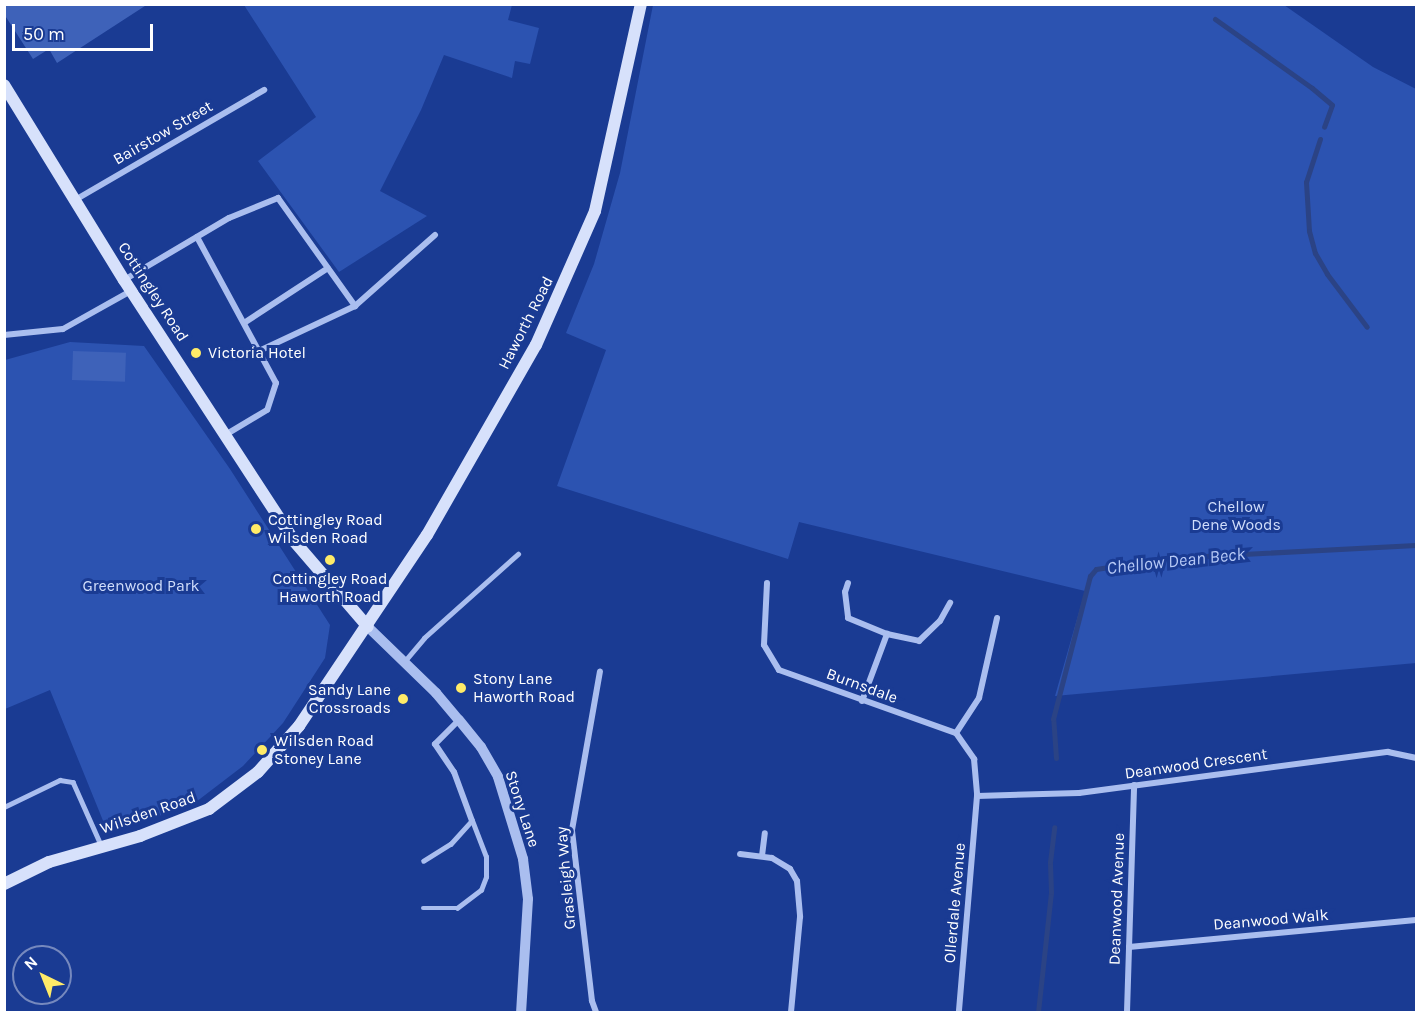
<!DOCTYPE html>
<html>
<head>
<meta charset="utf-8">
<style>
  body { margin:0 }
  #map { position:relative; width:1421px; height:1017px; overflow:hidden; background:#1a3b93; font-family:Karla,sans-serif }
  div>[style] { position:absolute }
  .green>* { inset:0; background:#2c53b1 }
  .stream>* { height:5px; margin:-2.5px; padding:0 2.5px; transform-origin:2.5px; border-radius:2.5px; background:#2b4385 }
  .building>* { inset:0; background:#3e62b9; transform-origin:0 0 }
  .service>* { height:4.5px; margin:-2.25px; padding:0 2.25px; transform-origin:2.25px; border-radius:2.25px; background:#aabeef }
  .minor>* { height:6px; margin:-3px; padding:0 3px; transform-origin:3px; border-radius:3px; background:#aabeef }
  .tertiary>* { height:10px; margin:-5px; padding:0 5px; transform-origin:5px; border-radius:5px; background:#aabeef }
  .secondary>* { height:12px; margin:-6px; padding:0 6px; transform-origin:6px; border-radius:6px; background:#d7e1fb }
  .dots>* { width:16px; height:16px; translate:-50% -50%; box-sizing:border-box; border:3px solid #1a3b93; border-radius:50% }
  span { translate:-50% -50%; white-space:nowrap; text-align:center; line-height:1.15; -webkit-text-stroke:6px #1a3b93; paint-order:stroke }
  .street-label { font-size:16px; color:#fff }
  .poi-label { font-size:16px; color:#fff }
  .left { translate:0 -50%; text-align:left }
  .right { translate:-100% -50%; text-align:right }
  .park-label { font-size:16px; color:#d0ddfb }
  .water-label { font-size:18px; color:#b6c9f6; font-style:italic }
  .frame { position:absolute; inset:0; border:6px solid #fff; pointer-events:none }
  .north { position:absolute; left:12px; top:945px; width:60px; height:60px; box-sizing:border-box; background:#1a3b93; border:2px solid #7689be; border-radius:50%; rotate:317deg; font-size:16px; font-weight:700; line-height:24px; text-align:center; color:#fff }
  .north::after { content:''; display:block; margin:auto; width:21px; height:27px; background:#ffeb68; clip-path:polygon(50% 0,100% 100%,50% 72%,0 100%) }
  .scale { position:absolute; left:12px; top:24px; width:141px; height:27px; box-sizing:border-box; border:3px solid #fff; border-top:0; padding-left:8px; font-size:18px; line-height:21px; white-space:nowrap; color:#fff; -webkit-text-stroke:4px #1a3b93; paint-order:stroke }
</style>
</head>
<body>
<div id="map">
  <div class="green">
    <i style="clip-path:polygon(244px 5px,512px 5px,508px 20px,539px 28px,530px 64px,515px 61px,512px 78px,444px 55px,421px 110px,380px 191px,427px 216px,339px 272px,258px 161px,316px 117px)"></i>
    <i style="clip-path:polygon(653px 5px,1284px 5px,1373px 67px,1416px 89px,1416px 663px,1055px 696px,1085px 591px,799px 522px,788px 559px,557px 486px,606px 350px,566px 333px,594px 264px,620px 173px)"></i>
    <i style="clip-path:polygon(70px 342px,144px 346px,230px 469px,330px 625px,325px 658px,283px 723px,243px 766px,192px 805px,108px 833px,50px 690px,5px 709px,5px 360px)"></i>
  </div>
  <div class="stream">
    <i style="left:1215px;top:19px;width:119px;rotate:35.4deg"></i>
    <i style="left:1312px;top:88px;width:26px;rotate:40deg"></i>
    <i style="left:1332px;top:105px;width:23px;rotate:110deg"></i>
    <i style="left:1320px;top:139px;width:45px;rotate:108deg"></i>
    <i style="left:1306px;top:182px;width:49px;rotate:86.5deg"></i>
    <i style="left:1309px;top:231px;width:23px;rotate:75deg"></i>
    <i style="left:1315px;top:253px;width:24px;rotate:60deg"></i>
    <i style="left:1327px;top:274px;width:66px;rotate:53deg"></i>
    <i style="left:1056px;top:758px;width:39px;rotate:-94deg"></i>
    <i style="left:1053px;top:719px;width:148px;rotate:-75.5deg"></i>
    <i style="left:1090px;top:576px;width:9px;rotate:-49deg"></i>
    <i style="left:1096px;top:569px;width:72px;rotate:-8.8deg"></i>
    <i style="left:1167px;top:558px;width:249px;rotate:-3deg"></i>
    <i style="left:1038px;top:1012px;width:121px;rotate:-83.8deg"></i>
    <i style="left:1051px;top:892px;width:30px;rotate:-92deg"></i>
    <i style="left:1050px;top:862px;width:35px;rotate:-83deg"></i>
  </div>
  <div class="building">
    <i style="clip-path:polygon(4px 4px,148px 4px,57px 63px,49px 49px,33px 59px,4px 14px)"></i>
    <i style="left:73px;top:351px;width:53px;height:29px;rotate:2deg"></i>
  </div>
  <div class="service">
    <i style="left:404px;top:662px;width:31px;rotate:-50deg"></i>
    <i style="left:424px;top:638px;width:126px;rotate:-41.8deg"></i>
    <i style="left:4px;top:807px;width:62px;rotate:-25.7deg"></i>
    <i style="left:60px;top:780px;width:13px;rotate:9deg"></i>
    <i style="left:73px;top:782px;width:69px;rotate:66deg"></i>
    <i style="left:423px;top:908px;width:34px"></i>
    <i style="left:457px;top:908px;width:30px;rotate:-37deg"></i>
    <i style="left:481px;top:890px;width:14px;rotate:-69deg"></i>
    <i style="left:486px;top:877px;width:20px;rotate:-90deg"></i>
    <i style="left:486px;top:857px;width:39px;rotate:-111deg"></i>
    <i style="left:472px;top:821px;width:31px;rotate:132deg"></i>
    <i style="left:451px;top:844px;width:32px;rotate:148deg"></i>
  </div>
  <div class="minor">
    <i style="left:75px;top:200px;width:219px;rotate:-30.2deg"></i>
    <i style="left:197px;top:237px;width:166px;rotate:61.6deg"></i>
    <i style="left:276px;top:383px;width:28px;rotate:108deg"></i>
    <i style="left:267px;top:410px;width:49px;rotate:149.2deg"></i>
    <i style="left:124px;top:280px;width:122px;rotate:-30.6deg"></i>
    <i style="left:229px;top:218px;width:53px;rotate:-22.2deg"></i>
    <i style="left:278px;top:198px;width:133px;rotate:54.5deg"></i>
    <i style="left:244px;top:323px;width:100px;rotate:-33.2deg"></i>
    <i style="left:4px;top:335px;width:59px;rotate:-5.8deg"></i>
    <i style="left:63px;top:329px;width:78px;rotate:-29.2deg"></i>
    <i style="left:259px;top:351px;width:106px;rotate:-25.1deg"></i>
    <i style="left:355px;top:306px;width:107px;rotate:-41.6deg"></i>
    <i style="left:767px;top:583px;width:62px;rotate:92.8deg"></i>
    <i style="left:764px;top:645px;width:29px;rotate:59deg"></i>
    <i style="left:779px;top:670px;width:188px;rotate:19.6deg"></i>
    <i style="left:956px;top:733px;width:32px;rotate:55deg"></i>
    <i style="left:974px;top:759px;width:37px;rotate:85deg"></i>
    <i style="left:977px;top:796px;width:217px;rotate:94.8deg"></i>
    <i style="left:848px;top:583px;width:9px;rotate:108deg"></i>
    <i style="left:845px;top:592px;width:26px;rotate:83deg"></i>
    <i style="left:848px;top:618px;width:42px;rotate:22.3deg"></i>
    <i style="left:887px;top:634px;width:33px;rotate:12deg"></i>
    <i style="left:919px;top:641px;width:29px;rotate:-44deg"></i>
    <i style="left:940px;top:621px;width:21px;rotate:-61deg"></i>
    <i style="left:862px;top:701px;width:72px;rotate:-69.5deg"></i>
    <i style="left:459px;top:720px;width:34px;rotate:135deg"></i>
    <i style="left:435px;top:744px;width:34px;rotate:56deg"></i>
    <i style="left:454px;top:772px;width:52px;rotate:69.8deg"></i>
    <i style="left:956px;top:733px;width:42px;rotate:-56.7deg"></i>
    <i style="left:979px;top:698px;width:82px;rotate:-77.3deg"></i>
    <i style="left:977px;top:796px;width:102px;rotate:-1.7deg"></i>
    <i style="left:1079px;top:793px;width:312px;rotate:-7.6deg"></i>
    <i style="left:1388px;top:752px;width:29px;rotate:12deg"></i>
    <i style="left:740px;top:854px;width:32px;rotate:7deg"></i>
    <i style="left:772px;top:858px;width:21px;rotate:31deg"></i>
    <i style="left:790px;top:869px;width:14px;rotate:60deg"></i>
    <i style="left:797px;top:881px;width:36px;rotate:85deg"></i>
    <i style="left:800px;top:917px;width:95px;rotate:95.4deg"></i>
    <i style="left:762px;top:856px;width:23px;rotate:-83deg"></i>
    <i style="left:1129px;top:947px;width:288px;rotate:-5.4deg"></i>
    <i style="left:596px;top:1012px;width:12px;rotate:-110deg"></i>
    <i style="left:592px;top:1001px;width:172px;rotate:-96.7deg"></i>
    <i style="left:572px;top:830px;width:161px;rotate:-80deg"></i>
    <i style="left:1127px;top:1012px;width:227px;rotate:-88.2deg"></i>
  </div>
  <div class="tertiary">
    <i style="left:368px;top:627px;width:95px;rotate:44.1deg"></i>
    <i style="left:436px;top:693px;width:35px;rotate:50deg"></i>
    <i style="left:459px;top:720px;width:35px;rotate:51deg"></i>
    <i style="left:481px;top:747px;width:34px;rotate:60deg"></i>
    <i style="left:498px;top:777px;width:86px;rotate:73deg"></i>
    <i style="left:523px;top:859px;width:40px;rotate:82.9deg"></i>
    <i style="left:528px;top:899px;width:113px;rotate:93.5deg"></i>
  </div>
  <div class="secondary">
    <i style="left:4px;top:85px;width:229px;rotate:58.4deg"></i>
    <i style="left:124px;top:280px;width:311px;rotate:56.9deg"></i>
    <i style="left:294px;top:541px;width:113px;rotate:49.3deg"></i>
    <i style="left:4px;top:884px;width:50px;rotate:-26.1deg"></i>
    <i style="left:49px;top:862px;width:95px;rotate:-15.9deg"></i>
    <i style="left:140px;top:836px;width:74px;rotate:-21.4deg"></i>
    <i style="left:209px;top:809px;width:61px;rotate:-37.1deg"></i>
    <i style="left:258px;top:772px;width:62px;rotate:-48.3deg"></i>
    <i style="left:299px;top:726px;width:230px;rotate:-56.2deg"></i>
    <i style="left:427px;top:535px;width:219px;rotate:-60.2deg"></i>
    <i style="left:536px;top:345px;width:146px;rotate:-66.2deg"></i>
    <i style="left:595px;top:211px;width:212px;rotate:-77.5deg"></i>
  </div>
  <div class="dots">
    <i style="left:196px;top:353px;background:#ffeb68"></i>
    <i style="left:256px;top:529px;background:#ffeb68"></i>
    <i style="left:330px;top:560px;background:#ffeb68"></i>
    <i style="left:461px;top:688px;background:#ffeb68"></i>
    <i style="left:403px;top:699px;background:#ffeb68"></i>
    <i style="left:262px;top:750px;background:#ffeb68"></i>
  </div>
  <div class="street-label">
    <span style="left:163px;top:133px;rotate:-30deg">Bairstow Street</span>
    <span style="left:153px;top:292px;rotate:57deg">Cottingley Road</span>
    <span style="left:526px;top:323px;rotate:-63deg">Haworth Road</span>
    <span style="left:862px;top:686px;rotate:20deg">Burnsdale</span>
    <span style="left:1196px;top:764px;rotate:-8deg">Deanwood Crescent</span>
    <span style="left:522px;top:809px;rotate:72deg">Stony Lane</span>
    <span style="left:148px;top:813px;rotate:-19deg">Wilsden Road</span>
    <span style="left:566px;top:878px;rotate:-95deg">Grasleigh Way</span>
    <span style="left:1117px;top:899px;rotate:-88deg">Deanwood Avenue</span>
    <span style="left:955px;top:903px;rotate:-85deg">Ollerdale Avenue</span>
    <span style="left:1271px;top:920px;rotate:-5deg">Deanwood Walk</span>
  </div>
  <div class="poi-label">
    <span class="left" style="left:208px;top:353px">Victoria Hotel</span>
    <span class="left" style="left:268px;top:529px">Cottingley Road<br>Wilsden Road</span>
    <span style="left:330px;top:588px">Cottingley Road<br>Haworth Road</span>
    <span class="left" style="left:473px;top:688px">Stony Lane<br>Haworth Road</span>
    <span class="right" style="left:391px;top:699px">Sandy Lane<br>Crossroads</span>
    <span class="left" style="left:274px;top:750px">Wilsden Road<br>Stoney Lane</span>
  </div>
  <div class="park-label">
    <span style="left:1236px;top:516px">Chellow<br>Dene Woods</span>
    <span style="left:141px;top:586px">Greenwood Park</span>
  </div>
  <div class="water-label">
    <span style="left:1176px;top:561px;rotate:-6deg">Chellow Dean Beck</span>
  </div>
  <div class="frame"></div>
  <div class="north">N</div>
  <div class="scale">50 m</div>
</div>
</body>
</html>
